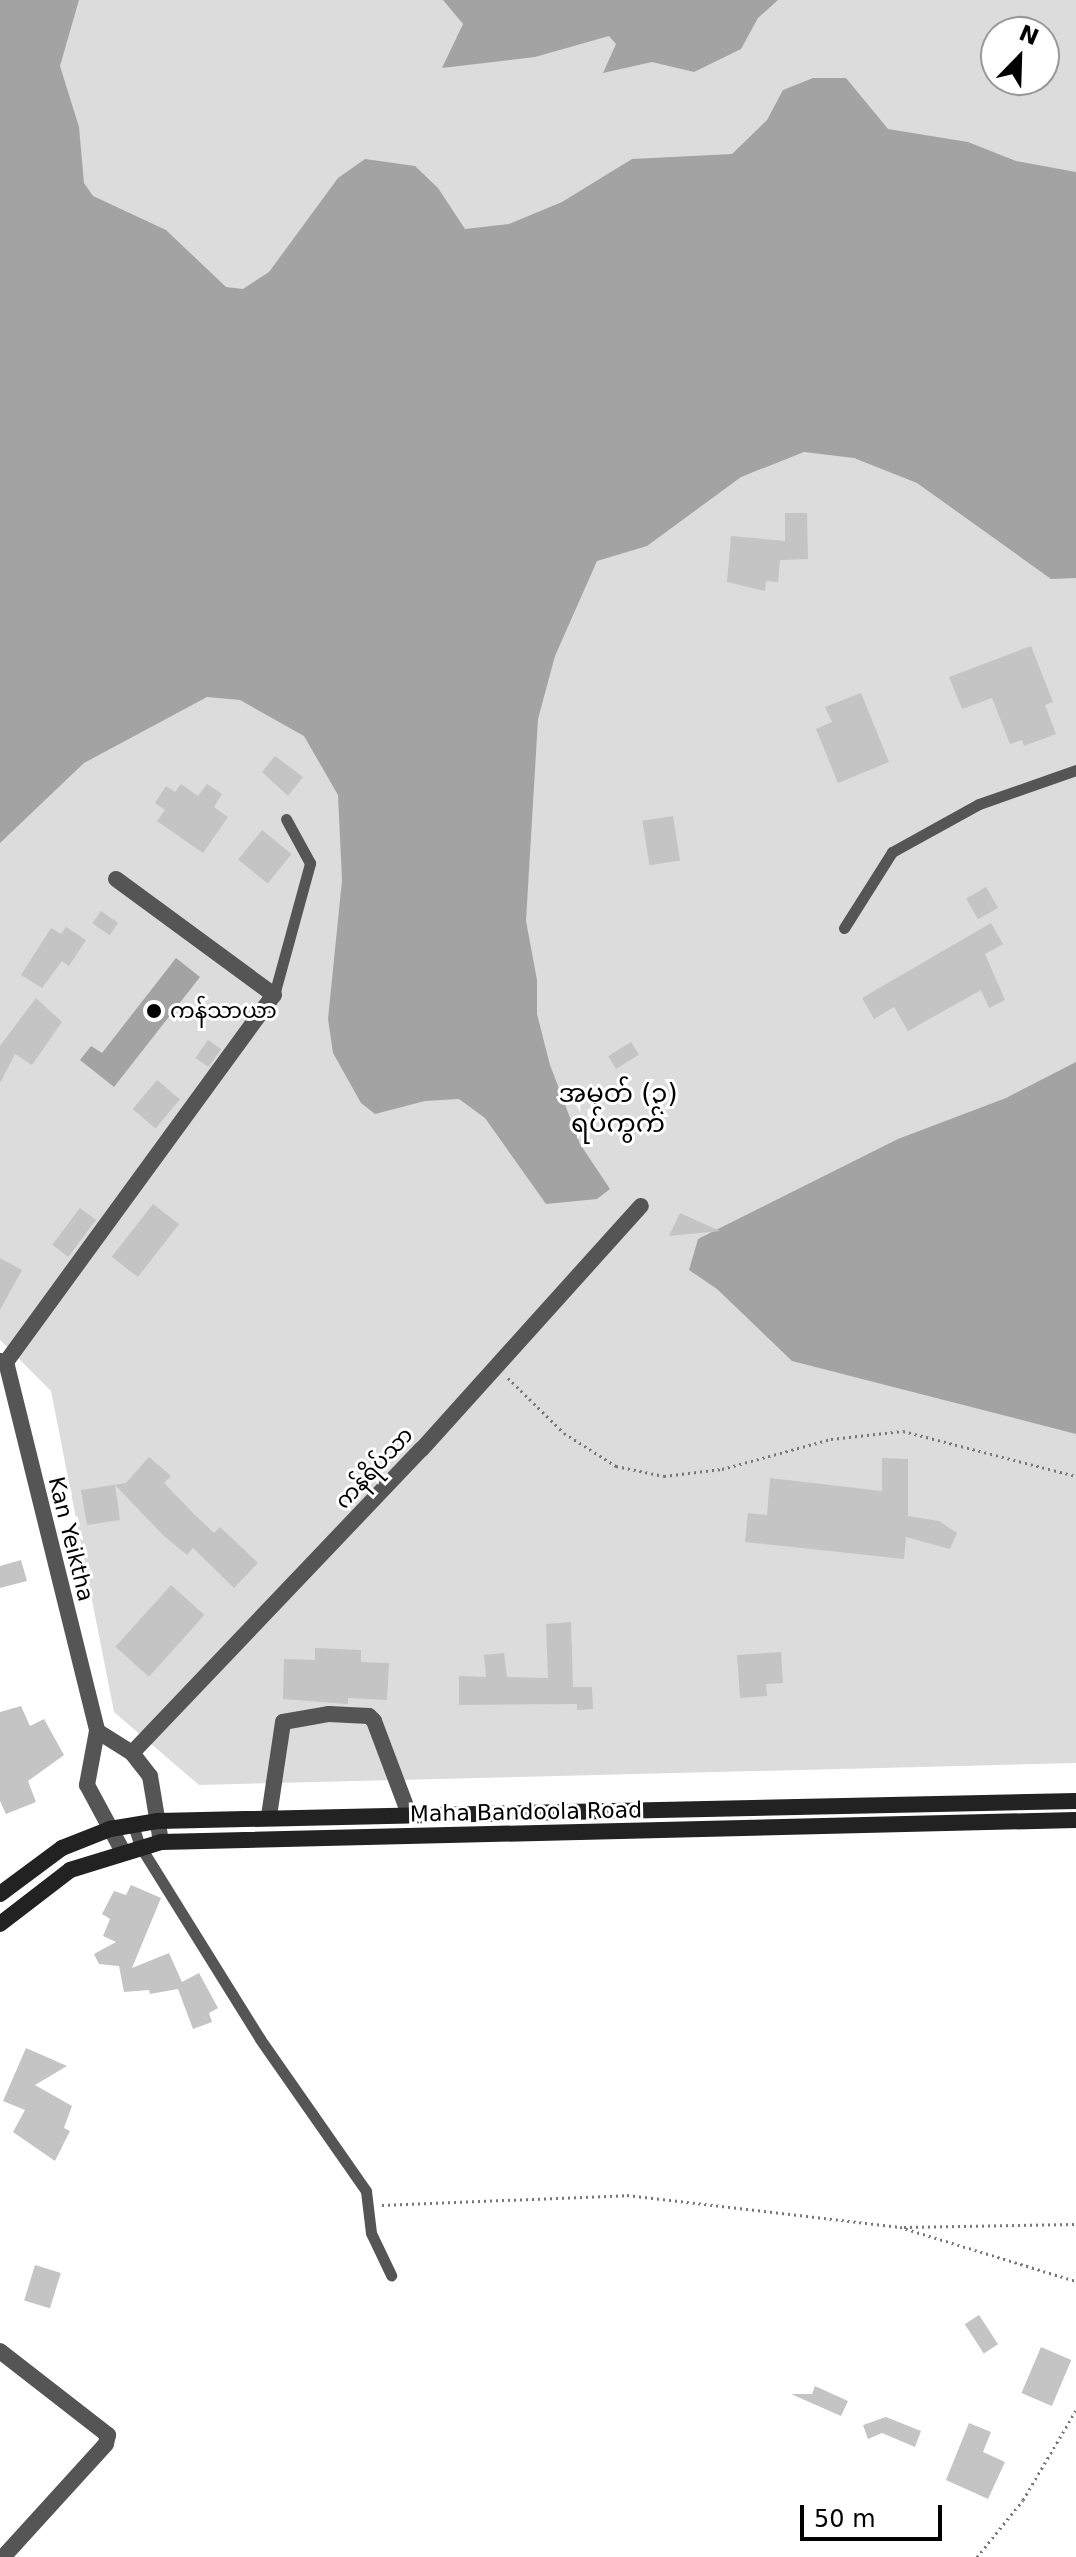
<!DOCTYPE html>
<html>
<head>
<meta charset="utf-8">
<style>
  body { margin:0 }
  #map { position:relative; width:1076px; height:2557px; overflow:hidden; background:#fff; font-family:"DejaVu Sans","Noto Sans Myanmar",sans-serif }
  div>[style] { position:absolute }
  .green>* { inset:0; background:#dcdcdc }
  .water>* { inset:0; background:#a3a3a3 }
  .building>* { inset:0; background:#c4c4c4; transform-origin:0 0 }
  .path>* { height:3px; margin-top:-1.5px; transform-origin:0; background:repeating-linear-gradient(90deg,#777 0 2px,transparent 0 6px) }
  .lane>* { height:11px; margin:-5.5px; padding:0 5.5px; transform-origin:5.5px; border-radius:5.5px; background:#555 }
  .street>* { height:16px; margin:-8px; padding:0 8px; transform-origin:8px; border-radius:8px; background:#555 }
  .secondary>* { height:16px; margin:-8px; padding:0 8px; transform-origin:8px; border-radius:8px; background:#222 }
  .dots>* { width:22px; height:22px; translate:-50% -50%; box-sizing:border-box; border:4px solid #fff; border-radius:50% }
  span { translate:-50% -50%; white-space:nowrap; text-align:center; line-height:1.15; -webkit-text-stroke:6px #fff; paint-order:stroke }
  .poi-label { font-size:22px; color:#000 }
  .left { translate:0 -50%; text-align:left }
  .street-label { font-size:22px; color:#000 }
  .quarter-label { font-size:26px; color:#000 }
  .north { position:absolute; left:980px; top:16px; width:80px; height:80px; box-sizing:border-box; background:#fff; border:2px solid #999; border-radius:50%; rotate:23deg; font-size:22px; font-weight:700; line-height:32px; text-align:center; color:#000 }
  .north::after { content:''; display:block; margin:auto; width:28px; height:36px; background:#000; clip-path:polygon(50% 0,100% 100%,50% 72%,0 100%) }
  .scale { position:absolute; left:800px; top:2505px; width:142px; height:36px; box-sizing:border-box; border:4px solid #000; border-top:0; padding-left:10px; font-size:24px; line-height:28px; white-space:nowrap; color:#000; -webkit-text-stroke:6px #fff; paint-order:stroke }
</style>
</head>
<body>
<div id="map">
  <div class="green">
    <i style="clip-path:polygon(evenodd,0 0,1076px 0,1076px 1763px,199px 1785px,114px 1712px,51px 1391px,0 1340px,0 0,996px 32px,1044px 32px,1044px 80px,996px 80px,996px 32px)"></i>
  </div>
  <div class="water">
    <i style="clip-path:polygon(0 0,79px 0,60px 66px,79px 127px,84px 183px,93px 196px,166px 230px,226px 287px,243px 289px,269px 272px,338px 178px,365px 159px,415px 166px,438px 188px,465px 229px,509px 224px,562px 202px,632px 159px,732px 154px,767px 120px,783px 90px,813px 78px,846px 78px,888px 129px,968px 142px,1016px 161px,1076px 172px,1076px 578px,1051px 579px,917px 483px,854px 458px,804px 452px,741px 477px,647px 546px,597px 561px,555px 656px,538px 719px,526px 921px,537px 980px,537px 1014px,550px 1065px,580px 1144px,610px 1189px,597px 1199px,546px 1204px,485px 1118px,459px 1099px,425px 1101px,375px 1114px,361px 1103px,333px 1053px,328px 1019px,342px 880px,338px 795px,304px 736px,240px 700px,207px 697px,84px 763px,0 843px)"></i>
    <i style="clip-path:polygon(443px 0,778px 0,758px 18px,741px 49px,694px 72px,652px 62px,603px 73px,616px 44px,609px 36px,535px 57px,442px 68px,463px 24px)"></i>
    <i style="clip-path:polygon(176px 958px,200px 977px,114px 1087px,80px 1060px,91px 1046px,102px 1053px)"></i>
    <i style="clip-path:polygon(1076px 1062px,1076px 1434px,792px 1361px,717px 1289px,689px 1270px,698px 1239px,898px 1139px,1006px 1098px)"></i>
  </div>
  <div class="building">
    <i style="clip-path:polygon(785px 513px,807px 513px,808px 559px,780px 560px,778px 582px,766px 581px,765px 591px,727px 582px,731px 536px,785px 541px)"></i>
    <i style="clip-path:polygon(1031px 646px,1053px 702px,1045px 705px,1056px 734px,1024px 746px,1022px 740px,1010px 744px,992px 698px,962px 709px,949px 677px)"></i>
    <i style="clip-path:polygon(861px 693px,889px 762px,838px 783px,816px 729px,832px 722px,825px 707px)"></i>
    <i style="clip-path:polygon(275px 756px,303px 777px,288px 796px,262px 772px)"></i>
    <i style="clip-path:polygon(181px 784px,198px 796px,207px 784px,222px 794px,214px 807px,228px 817px,203px 853px,157px 821px,165px 810px,155px 803px,166px 786px,175px 792px)"></i>
    <i style="left:673px;top:816px;width:45px;height:31px;rotate:81deg"></i>
    <i style="left:262px;top:830px;width:38px;height:38px;rotate:39deg"></i>
    <i style="left:986px;top:887px;width:24px;height:23px;rotate:60deg"></i>
    <i style="left:101px;top:911px;width:21px;height:15px;rotate:35deg"></i>
    <i style="clip-path:polygon(991px 923px,1003px 944px,985px 954px,1005px 1000px,989px 1008px,981px 990px,908px 1031px,894px 1007px,874px 1019px,862px 998px)"></i>
    <i style="clip-path:polygon(66px 927px,86px 940px,69px 966px,62px 961px,42px 988px,21px 975px,51px 928px,61px 934px)"></i>
    <i style="clip-path:polygon(36px 998px,62px 1022px,32px 1065px,15px 1054px,0 1083px,0 1046px)"></i>
    <i style="left:208px;top:1040px;width:16px;height:22px;rotate:35deg"></i>
    <i style="left:631px;top:1042px;width:15px;height:27px;rotate:58deg"></i>
    <i style="left:157px;top:1080px;width:30px;height:38px;rotate:40deg"></i>
    <i style="left:153px;top:1204px;width:33px;height:67px;rotate:38deg"></i>
    <i style="left:80px;top:1208px;width:20px;height:46px;rotate:37deg"></i>
    <i style="clip-path:polygon(680px 1213px,720px 1231px,669px 1236px)"></i>
    <i style="clip-path:polygon(0 1258px,22px 1270px,0 1310px)"></i>
    <i style="clip-path:polygon(149px 1457px,171px 1476px,164px 1483px,195px 1515px,214px 1533px,220px 1527px,258px 1563px,234px 1588px,193px 1548px,187px 1555px,164px 1536px,115px 1485px,120px 1520px,87px 1525px,81px 1490px,126px 1483px)"></i>
    <i style="clip-path:polygon(882px 1458px,908px 1459px,908px 1516px,939px 1521px,957px 1533px,950px 1549px,906px 1537px,904px 1559px,745px 1542px,748px 1513px,767px 1515px,770px 1478px,882px 1491px)"></i>
    <i style="clip-path:polygon(21px 1560px,27px 1581px,0 1588px,0 1566px)"></i>
    <i style="left:171px;top:1585px;width:45px;height:83px;rotate:42deg"></i>
    <i style="clip-path:polygon(571px 1622px,573px 1687px,592px 1687px,593px 1709px,577px 1710px,577px 1704px,459px 1705px,459px 1676px,486px 1677px,484px 1655px,504px 1653px,507px 1677px,548px 1678px,546px 1624px)"></i>
    <i style="clip-path:polygon(315px 1648px,361px 1650px,361px 1662px,389px 1663px,387px 1700px,348px 1698px,348px 1704px,283px 1699px,284px 1659px,315px 1660px)"></i>
    <i style="clip-path:polygon(781px 1652px,783px 1683px,766px 1684px,767px 1696px,740px 1698px,737px 1655px)"></i>
    <i style="clip-path:polygon(21px 1706px,30px 1726px,44px 1719px,64px 1755px,28px 1781px,36px 1802px,6px 1814px,0 1801px,0 1712px)"></i>
    <i style="clip-path:polygon(131px 1885px,161px 1898px,132px 1968px,169px 1953px,182px 1982px,199px 1973px,218px 2008px,209px 2013px,212px 2022px,193px 2029px,178px 1989px,150px 1994px,149px 1990px,124px 1992px,119px 1966px,99px 1964px,94px 1954px,116px 1942px,103px 1936px,110px 1919px,102px 1914px,114px 1891px,126px 1895px)"></i>
    <i style="clip-path:polygon(26px 2048px,67px 2066px,35px 2085px,72px 2106px,64px 2128px,70px 2131px,55px 2161px,13px 2132px,25px 2110px,3px 2101px)"></i>
    <i style="left:35px;top:2265px;width:27px;height:37px;rotate:17deg"></i>
    <i style="left:979px;top:2315px;width:35px;height:17px;rotate:57deg"></i>
    <i style="left:1041px;top:2347px;width:33px;height:50px;rotate:23deg"></i>
    <i style="clip-path:polygon(815px 2386px,848px 2401px,841px 2416px,791px 2394px,812px 2394px)"></i>
    <i style="clip-path:polygon(886px 2417px,921px 2431px,915px 2447px,882px 2433px,868px 2439px,863px 2425px)"></i>
    <i style="clip-path:polygon(969px 2423px,991px 2432px,983px 2452px,1005px 2462px,988px 2499px,946px 2480px)"></i>
  </div>
  <div class="path">
    <i style="left:508px;top:1378px;width:78px;rotate:44.5deg"></i>
    <i style="left:564px;top:1433px;width:62px;rotate:32.4deg"></i>
    <i style="left:616px;top:1466px;width:49px;rotate:11.8deg"></i>
    <i style="left:664px;top:1476px;width:58px;rotate:-6.9deg"></i>
    <i style="left:722px;top:1469px;width:113px;rotate:-15.4deg"></i>
    <i style="left:831px;top:1439px;width:72px;rotate:-6.3deg"></i>
    <i style="left:903px;top:1431px;width:179px;rotate:14.6deg"></i>
    <i style="left:382px;top:2205px;width:245px;rotate:-2.3deg"></i>
    <i style="left:627px;top:2195px;width:275px;rotate:6.7deg"></i>
    <i style="left:900px;top:2227px;width:184px;rotate:17.1deg"></i>
    <i style="left:904px;top:2227px;width:172px;rotate:-1deg"></i>
    <i style="left:977px;top:2557px;width:73px;rotate:-51.1deg"></i>
    <i style="left:1023px;top:2500px;width:104px;rotate:-59.5deg"></i>
  </div>
  <div class="lane">
    <i style="left:844px;top:928px;width:90px;rotate:-57.7deg"></i>
    <i style="left:892px;top:852px;width:99px;rotate:-28.9deg"></i>
    <i style="left:979px;top:804px;width:103px;rotate:-19.3deg"></i>
    <i style="left:274px;top:995px;width:137px;rotate:-74.7deg"></i>
    <i style="left:310px;top:863px;width:50px;rotate:-118.6deg"></i>
    <i style="left:133px;top:1825px;width:22px;rotate:72deg"></i>
    <i style="left:140px;top:1846px;width:227px;rotate:58.1deg"></i>
    <i style="left:260px;top:2039px;width:185px;rotate:55.1deg"></i>
    <i style="left:366px;top:2191px;width:42px;rotate:83.2deg"></i>
    <i style="left:371px;top:2233px;width:47px;rotate:64.5deg"></i>
  </div>
  <div class="street">
    <i style="left:0;top:1361px;width:6px;rotate:9deg"></i>
    <i style="left:6px;top:1362px;width:380px;rotate:76.1deg"></i>
    <i style="left:6px;top:1362px;width:454px;rotate:-53.9deg"></i>
    <i style="left:274px;top:995px;width:196px;rotate:-143.7deg"></i>
    <i style="left:97px;top:1731px;width:41px;rotate:32.2deg"></i>
    <i style="left:132px;top:1753px;width:29px;rotate:52deg"></i>
    <i style="left:150px;top:1776px;width:67px;rotate:80.5deg"></i>
    <i style="left:97px;top:1731px;width:55px;rotate:100.5deg"></i>
    <i style="left:87px;top:1785px;width:74px;rotate:61.7deg"></i>
    <i style="left:132px;top:1753px;width:420px;rotate:-46.4deg"></i>
    <i style="left:422px;top:1449px;width:327px;rotate:-48deg"></i>
    <i style="left:269px;top:1816px;width:95px;rotate:-81.5deg"></i>
    <i style="left:283px;top:1722px;width:47px;rotate:-9.9deg"></i>
    <i style="left:329px;top:1714px;width:40px;rotate:2.9deg"></i>
    <i style="left:369px;top:1716px;width:7px;rotate:45deg"></i>
    <i style="left:374px;top:1721px;width:99px;rotate:69.4deg"></i>
    <i style="left:0;top:2351px;width:137px;rotate:37.9deg"></i>
    <i style="left:108px;top:2435px;width:9px;rotate:103deg"></i>
    <i style="left:106px;top:2444px;width:153px;rotate:132.3deg"></i>
  </div>
  <div class="secondary">
    <i style="left:0;top:1894px;width:77px;rotate:-36.6deg"></i>
    <i style="left:62px;top:1848px;width:52px;rotate:-21.6deg"></i>
    <i style="left:110px;top:1829px;width:49px;rotate:-9.5deg"></i>
    <i style="left:158px;top:1821px;width:918px;rotate:-1.25deg"></i>
    <i style="left:0;top:1924px;width:88px;rotate:-37.6deg"></i>
    <i style="left:70px;top:1870px;width:95px;rotate:-17.1deg"></i>
    <i style="left:161px;top:1842px;width:915px;rotate:-1.38deg"></i>
  </div>
  <div class="dots">
    <i style="left:154px;top:1011px;background:#000"></i>
  </div>
  <div class="poi-label">
    <span class="left" style="left:170px;top:1011px">ကန်သာယာ</span>
  </div>
  <div class="street-label">
    <span style="left:374px;top:1468px;rotate:-47deg">ကန်ရိပ်သာ</span>
    <span style="left:71px;top:1539px;rotate:76deg">Kan Yeiktha</span>
    <span style="left:526px;top:1812px;rotate:-1deg">Maha Bandoola Road</span>
  </div>
  <div class="quarter-label">
    <span style="left:618px;top:1109px">အမှတ် (၃)<br>ရပ်ကွက်</span>
  </div>
  <div class="north">N</div>
  <div class="scale">50 m</div>
</div>
</body>
</html>
